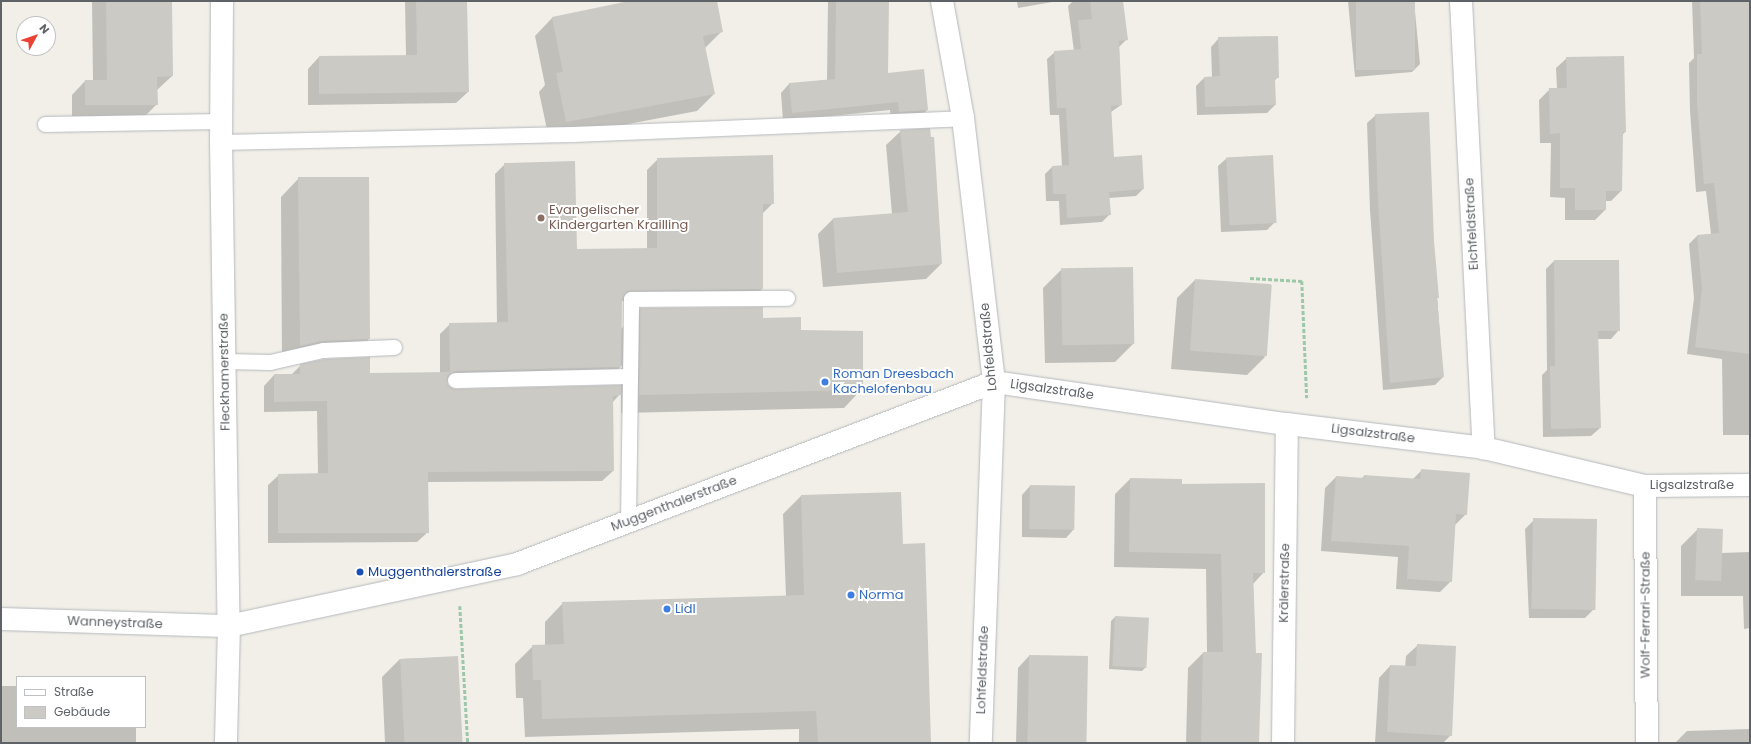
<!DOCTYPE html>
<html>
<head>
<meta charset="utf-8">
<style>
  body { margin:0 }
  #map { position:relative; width:1751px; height:744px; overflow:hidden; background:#f1efe8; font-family:Poppins,sans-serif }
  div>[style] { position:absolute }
  .shadow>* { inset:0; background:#0003 }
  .building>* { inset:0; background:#cccac5; transform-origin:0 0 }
  .path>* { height:2.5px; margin-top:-1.25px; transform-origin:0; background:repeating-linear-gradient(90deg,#9cc7a9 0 4px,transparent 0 6px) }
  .roads { filter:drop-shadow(0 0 1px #b5b8bc) drop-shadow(0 0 1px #b5b8bc) }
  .lane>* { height:15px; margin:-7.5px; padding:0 7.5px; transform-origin:7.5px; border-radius:7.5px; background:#fff }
  .street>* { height:22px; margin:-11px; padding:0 11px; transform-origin:11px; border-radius:11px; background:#fff }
  .dots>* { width:11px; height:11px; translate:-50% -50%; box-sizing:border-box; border:2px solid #fff; border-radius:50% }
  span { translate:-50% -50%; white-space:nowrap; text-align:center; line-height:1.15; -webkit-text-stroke:4px #fff; paint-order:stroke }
  .education-label { font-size:13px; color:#785e54 }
  .left { translate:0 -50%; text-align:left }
  .street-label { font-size:13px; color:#5f6368 }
  .shop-label { font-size:13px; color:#366cbe }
  .transit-label { font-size:13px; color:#164399 }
  .frame { position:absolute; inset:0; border:2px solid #5f6368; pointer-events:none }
  .legend { position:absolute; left:16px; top:676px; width:130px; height:52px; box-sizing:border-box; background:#fff; border:1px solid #bfc1c3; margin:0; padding:5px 7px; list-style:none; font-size:12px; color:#5f6368 }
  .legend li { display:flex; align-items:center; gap:8px; height:20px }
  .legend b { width:20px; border:1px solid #bfc1c3 }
  .north { position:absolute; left:16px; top:16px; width:40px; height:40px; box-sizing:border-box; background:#fff; border:1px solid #bfc1c3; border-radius:50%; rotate:50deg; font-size:11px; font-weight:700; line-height:16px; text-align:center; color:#5f6368 }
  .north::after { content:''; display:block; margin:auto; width:14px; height:18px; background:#ea4335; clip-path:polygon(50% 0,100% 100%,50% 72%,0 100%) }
</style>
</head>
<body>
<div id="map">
  <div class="shadow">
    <i style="clip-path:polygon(92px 1px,171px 1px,172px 76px,157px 90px,157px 104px,143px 118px,72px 119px,72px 95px,85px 81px,93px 81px)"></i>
    <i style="clip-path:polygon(405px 1px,466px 1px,468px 92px,456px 103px,308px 105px,308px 69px,319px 57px,406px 56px)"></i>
    <i style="clip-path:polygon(634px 1px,716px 1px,722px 31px,704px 49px,714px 94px,697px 111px,549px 139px,539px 92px,545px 85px,535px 36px,552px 18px)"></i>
    <i style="clip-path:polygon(828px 1px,888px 1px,887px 74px,927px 110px,919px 119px,891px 120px,890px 110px,783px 121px,781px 93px,789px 84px,827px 80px)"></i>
    <i style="clip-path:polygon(1017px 1px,1058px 1px,1018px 8px)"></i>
    <i style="clip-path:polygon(1073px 1px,1122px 1px,1127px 39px,1119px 47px,1121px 105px,1111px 112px,1113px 158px,1143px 189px,1136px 196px,1109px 198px,1110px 214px,1102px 222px,1060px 225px,1059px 201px,1046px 201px,1045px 174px,1052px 167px,1062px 166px,1059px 115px,1050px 115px,1047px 59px,1055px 52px,1074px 51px,1068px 6px)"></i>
    <i style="clip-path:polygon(1348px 1px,1414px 1px,1420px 64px,1412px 72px,1355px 77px)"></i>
    <i style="clip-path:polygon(1692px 1px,1750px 1px,1750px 435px,1723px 435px,1722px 359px,1687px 354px,1694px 298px,1689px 244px,1697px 236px,1711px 234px,1706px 191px,1696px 192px,1690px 111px,1689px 63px,1694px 58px)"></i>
    <i style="clip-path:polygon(1219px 38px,1278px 77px,1274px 81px,1275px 105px,1267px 113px,1197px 115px,1196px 86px,1204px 78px,1212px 77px,1211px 47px)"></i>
    <i style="clip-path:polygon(1623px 57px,1625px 132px,1622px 135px,1621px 191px,1611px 201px,1605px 201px,1605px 210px,1595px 220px,1565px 220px,1565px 198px,1550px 197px,1551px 143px,1540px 143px,1539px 100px,1550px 89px,1557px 89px,1556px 68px,1567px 58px)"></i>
    <i style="clip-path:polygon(1376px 115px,1433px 241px,1443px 377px,1435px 385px,1383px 390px,1370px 210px,1367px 123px)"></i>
    <i style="clip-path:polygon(901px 131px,941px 264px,926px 279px,823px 287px,818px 234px,833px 219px,892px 214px,886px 145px)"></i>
    <i style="clip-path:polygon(1227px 158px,1275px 222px,1267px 230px,1221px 232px,1218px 166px)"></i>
    <i style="clip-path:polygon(evenodd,658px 159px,773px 203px,763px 213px,762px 289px,752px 299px,621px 301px,621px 329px,640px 309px,762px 319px,800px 331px,862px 389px,844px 408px,621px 413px,621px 393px,612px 403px,613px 471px,602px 481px,427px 482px,428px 532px,417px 542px,268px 543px,268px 485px,279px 475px,318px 474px,317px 411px,264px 412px,264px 386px,274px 375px,291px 375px,301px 365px,370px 374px,440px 373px,440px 334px,450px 324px,497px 324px,495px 174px,505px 164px,576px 250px,647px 249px,647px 170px,658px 159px,622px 365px,621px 386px,455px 390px,447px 386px,446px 381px,610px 377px,622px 365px)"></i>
    <i style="clip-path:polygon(299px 178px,369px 339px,351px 357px,304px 359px,282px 363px,281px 197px)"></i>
    <i style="clip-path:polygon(1554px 261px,1619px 330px,1611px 339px,1597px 339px,1600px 428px,1591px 436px,1543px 437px,1542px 375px,1547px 370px,1546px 269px)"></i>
    <i style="clip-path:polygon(1132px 268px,1133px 344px,1115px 362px,1045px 363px,1043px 288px,1061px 270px)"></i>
    <i style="clip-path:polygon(1195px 280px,1265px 357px,1247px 375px,1171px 369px,1177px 298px)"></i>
    <i style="clip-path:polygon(1422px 470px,1466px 514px,1455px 525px,1451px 581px,1440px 592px,1396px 589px,1398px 557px,1321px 551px,1325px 488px,1336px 477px,1361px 479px,1364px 476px,1413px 479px)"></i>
    <i style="clip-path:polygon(1130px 479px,1181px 485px,1264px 572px,1253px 584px,1258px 743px,1186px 743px,1188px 668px,1203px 653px,1207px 653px,1206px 569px,1114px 567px,1115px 494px)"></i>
    <i style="clip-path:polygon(1030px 486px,1074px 529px,1066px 538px,1022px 537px,1022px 495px)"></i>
    <i style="clip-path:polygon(801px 496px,902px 545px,930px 743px,799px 743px,799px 729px,525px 737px,523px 698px,516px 698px,515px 664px,533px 646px,545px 646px,545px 622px,563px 603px,786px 597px,783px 514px)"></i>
    <i style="clip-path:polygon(1533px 521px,1594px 609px,1585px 618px,1529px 618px,1525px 529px)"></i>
    <i style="clip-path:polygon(1698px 529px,1721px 553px,1750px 552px,1750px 628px,1744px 629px,1743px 596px,1681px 596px,1681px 546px)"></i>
    <i style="clip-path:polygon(1115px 617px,1148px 619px,1146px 667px,1142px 671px,1109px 669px,1111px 621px)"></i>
    <i style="clip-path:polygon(1418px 645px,1451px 735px,1443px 743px,1375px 743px,1379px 678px,1390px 666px,1405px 667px,1406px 656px)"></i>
    <i style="clip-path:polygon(1029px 656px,1084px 743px,1016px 743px,1018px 668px)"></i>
    <i style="clip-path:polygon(457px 657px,461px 743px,385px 743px,382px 677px,400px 659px)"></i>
    <i style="clip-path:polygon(1px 686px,17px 686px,17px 727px,136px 727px,136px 743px,1px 743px)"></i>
    <i style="clip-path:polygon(1750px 729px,1750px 743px,1675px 743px,1687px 731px)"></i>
  </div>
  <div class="building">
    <i style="clip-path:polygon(106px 1px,172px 1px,173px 76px,157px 77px,158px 105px,85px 105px,85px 80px,107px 80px)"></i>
    <i style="clip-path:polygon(416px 1px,467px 1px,469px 92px,319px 94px,319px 56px,417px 55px)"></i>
    <i style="clip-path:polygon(629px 1px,717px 1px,723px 32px,703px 36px,715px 94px,566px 122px,556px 73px,563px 72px,552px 17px)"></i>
    <i style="clip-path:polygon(836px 1px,889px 1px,888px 73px,924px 69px,928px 110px,899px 112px,898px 102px,792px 113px,789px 83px,835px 79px)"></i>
    <i style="clip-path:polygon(1090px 1px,1123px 1px,1128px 40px,1119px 41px,1122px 105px,1111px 106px,1114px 157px,1142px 155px,1144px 189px,1109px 192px,1111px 215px,1067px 218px,1066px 194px,1053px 194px,1052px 166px,1069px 165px,1066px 108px,1057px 108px,1054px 51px,1081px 49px,1078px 20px,1092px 19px)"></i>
    <i style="left:1356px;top:1px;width:59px;height:69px"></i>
    <i style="clip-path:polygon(1700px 1px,1750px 1px,1750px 354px,1695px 347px,1702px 289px,1697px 235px,1719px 233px,1714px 183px,1704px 184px,1697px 102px,1697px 54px,1702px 54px)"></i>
    <i style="clip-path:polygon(1278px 36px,1279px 78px,1275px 78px,1276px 105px,1205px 107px,1204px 77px,1220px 76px,1218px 37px)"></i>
    <i style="clip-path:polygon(1624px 56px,1626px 132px,1623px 132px,1622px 191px,1606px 191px,1606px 210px,1575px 210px,1575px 188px,1560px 188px,1560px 133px,1550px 134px,1549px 88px,1567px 88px,1566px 57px)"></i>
    <i style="clip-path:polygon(1429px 112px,1434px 241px,1439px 298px,1437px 298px,1444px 377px,1390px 383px,1378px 202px,1375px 114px)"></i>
    <i style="clip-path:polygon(930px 128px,931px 137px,934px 137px,942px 264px,837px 273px,833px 218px,908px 212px,900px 130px)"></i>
    <i style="clip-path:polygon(773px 155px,774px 204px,763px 204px,763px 289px,627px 291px,622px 299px,621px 367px,455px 371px,447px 376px,448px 385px,455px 389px,621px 385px,621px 395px,613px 396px,614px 471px,428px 472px,429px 533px,278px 533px,278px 474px,328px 473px,327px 401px,274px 402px,274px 374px,300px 374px,300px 364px,324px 359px,370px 357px,370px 373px,450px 372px,449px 323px,508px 322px,504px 163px,575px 161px,577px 249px,657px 248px,657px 158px)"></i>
    <i style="left:1273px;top:155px;width:68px;height:47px;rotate:87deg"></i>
    <i style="clip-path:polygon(298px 177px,369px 177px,370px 339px,322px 341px,300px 346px)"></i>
    <i style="clip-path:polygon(1554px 260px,1619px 260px,1620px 331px,1598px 331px,1601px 428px,1551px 429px,1550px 366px,1555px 366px)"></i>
    <i style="left:1133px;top:267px;width:77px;height:72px;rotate:89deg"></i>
    <i style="left:1195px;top:279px;width:77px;height:72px;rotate:4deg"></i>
    <i style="clip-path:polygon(763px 307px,763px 318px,801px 317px,801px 330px,863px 331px,863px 390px,639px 395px,640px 308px)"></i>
    <i style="clip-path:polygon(1421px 469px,1470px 473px,1467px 515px,1456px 514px,1452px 582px,1407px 579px,1409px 546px,1331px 541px,1336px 476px,1364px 478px,1364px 475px,1420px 479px)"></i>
    <i style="clip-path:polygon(1130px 478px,1182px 479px,1182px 484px,1265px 483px,1265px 573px,1253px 573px,1256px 653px,1262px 653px,1259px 743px,1201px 743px,1203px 652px,1223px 652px,1221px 554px,1129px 552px)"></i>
    <i style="left:1030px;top:485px;width:45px;height:44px;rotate:1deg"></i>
    <i style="clip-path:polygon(901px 492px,903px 544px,925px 543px,931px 743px,818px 743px,816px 711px,542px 719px,541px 680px,533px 680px,532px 645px,564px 644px,562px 602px,804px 595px,801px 495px)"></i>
    <i style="left:1597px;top:519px;width:91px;height:64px;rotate:91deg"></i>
    <i style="left:1697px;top:528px;width:26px;height:52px;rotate:2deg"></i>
    <i style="left:1115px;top:616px;width:34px;height:50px;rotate:3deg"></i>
    <i style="clip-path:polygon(1417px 644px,1456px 646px,1452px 736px,1387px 732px,1390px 665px,1416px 666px)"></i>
    <i style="left:1029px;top:655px;width:59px;height:88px;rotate:1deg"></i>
    <i style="left:458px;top:656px;width:87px;height:58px;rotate:87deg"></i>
  </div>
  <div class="path">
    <i style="left:1250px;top:278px;width:52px;rotate:3.3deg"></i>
    <i style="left:1302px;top:281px;width:117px;rotate:87.6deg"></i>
    <i style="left:460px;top:606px;width:137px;rotate:86.7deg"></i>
  </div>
  <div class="roads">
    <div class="lane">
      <i style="left:45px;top:124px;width:176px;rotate:-1deg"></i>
      <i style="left:221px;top:142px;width:352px;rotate:-1.3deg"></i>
      <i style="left:573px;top:134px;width:390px;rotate:-2.3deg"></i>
      <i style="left:225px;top:361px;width:45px;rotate:1.3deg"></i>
      <i style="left:270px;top:362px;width:54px;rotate:-12.8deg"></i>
      <i style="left:323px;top:350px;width:71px;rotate:-2.4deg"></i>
      <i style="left:455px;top:380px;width:175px;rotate:-1.3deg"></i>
      <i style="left:628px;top:521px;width:222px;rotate:-89.2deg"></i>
      <i style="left:631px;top:299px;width:156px;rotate:-0.4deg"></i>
    </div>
    <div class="street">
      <i style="left:222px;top:1px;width:141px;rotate:90.4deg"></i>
      <i style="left:221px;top:142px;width:484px;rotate:89.1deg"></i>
      <i style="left:229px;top:626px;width:117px;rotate:91.5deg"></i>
      <i style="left:942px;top:1px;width:119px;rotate:79.8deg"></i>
      <i style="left:963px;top:118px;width:266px;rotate:83.3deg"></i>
      <i style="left:994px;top:382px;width:361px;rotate:92.1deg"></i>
      <i style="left:1461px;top:1px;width:448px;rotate:87.1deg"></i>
      <i style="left:1645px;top:486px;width:257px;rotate:89.6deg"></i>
      <i style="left:1px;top:619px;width:228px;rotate:1.8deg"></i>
      <i style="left:229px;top:626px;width:295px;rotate:-12.1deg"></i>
      <i style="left:517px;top:564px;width:511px;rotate:-20.88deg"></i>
      <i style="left:994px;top:382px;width:296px;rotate:8.2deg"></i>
      <i style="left:1287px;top:424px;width:198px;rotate:6.9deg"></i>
      <i style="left:1484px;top:448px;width:165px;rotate:13.3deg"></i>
      <i style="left:1645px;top:486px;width:105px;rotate:-0.5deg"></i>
      <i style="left:1283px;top:743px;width:319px;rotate:-89.3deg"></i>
    </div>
  </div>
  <div class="dots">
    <i style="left:541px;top:218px;background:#8d6e63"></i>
    <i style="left:825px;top:382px;background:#3f7fe0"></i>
    <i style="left:360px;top:572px;background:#1a4fb4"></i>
    <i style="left:851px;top:595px;background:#3f7fe0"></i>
    <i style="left:667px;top:609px;background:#3f7fe0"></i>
  </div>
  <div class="education-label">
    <span class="left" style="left:549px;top:218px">Evangelischer<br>Kindergarten Krailling</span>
  </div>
  <div class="street-label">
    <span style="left:1472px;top:224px;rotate:-93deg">Eichfeldstraße</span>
    <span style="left:989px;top:347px;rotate:-95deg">Lohfeldstraße</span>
    <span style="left:225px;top:372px;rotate:-91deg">Fleckhamerstraße</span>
    <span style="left:1052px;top:390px;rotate:8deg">Ligsalzstraße</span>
    <span style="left:1373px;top:434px;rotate:7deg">Ligsalzstraße</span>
    <span style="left:1692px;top:485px">Ligsalzstraße</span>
    <span style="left:674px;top:504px;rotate:-21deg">Muggenthalerstraße</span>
    <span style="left:1285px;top:583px;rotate:-89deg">Krälerstraße</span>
    <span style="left:1646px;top:615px;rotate:-90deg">Wolf-Ferrari-Straße</span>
    <span style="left:115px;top:623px;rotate:2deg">Wanneystraße</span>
    <span style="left:983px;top:670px;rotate:-88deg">Lohfeldstraße</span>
  </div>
  <div class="shop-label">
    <span class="left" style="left:833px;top:382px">Roman Dreesbach<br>Kachelofenbau</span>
    <span class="left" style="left:859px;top:595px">Norma</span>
    <span class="left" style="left:675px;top:609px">Lidl</span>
  </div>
  <div class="transit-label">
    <span class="left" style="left:368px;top:572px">Muggenthalerstraße</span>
  </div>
  <div class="frame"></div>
  <ul class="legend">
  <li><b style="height:5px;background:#fff"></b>Straße</li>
  <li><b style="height:11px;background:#cccac5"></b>Gebäude</li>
  </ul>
  <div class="north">N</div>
</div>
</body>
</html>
